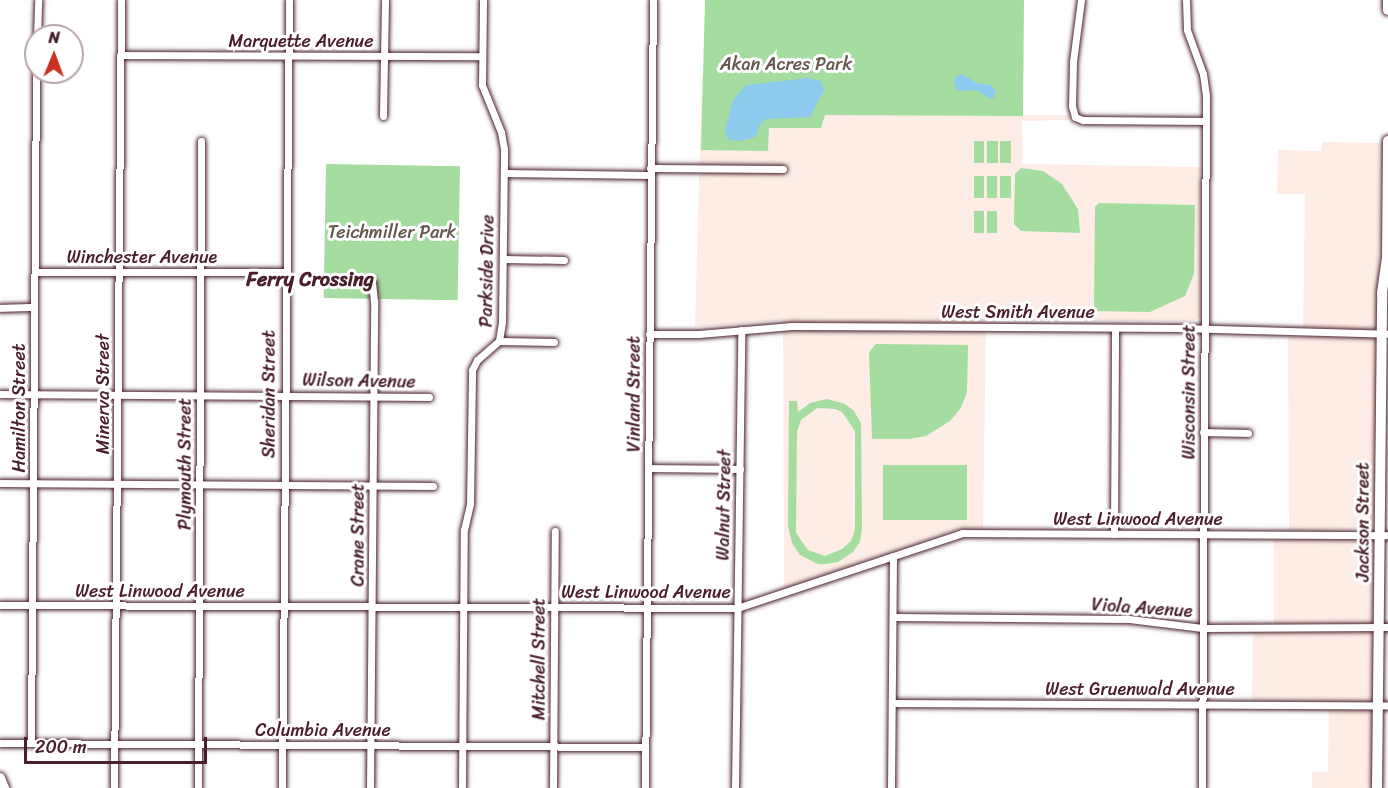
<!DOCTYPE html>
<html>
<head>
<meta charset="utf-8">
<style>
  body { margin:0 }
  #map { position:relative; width:1388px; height:788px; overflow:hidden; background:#fff; font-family:Sriracha,sans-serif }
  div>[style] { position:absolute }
  .built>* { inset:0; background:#feede6 }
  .green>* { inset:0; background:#a5dc9f; transform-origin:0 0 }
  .water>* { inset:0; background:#8ecaee }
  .roads { filter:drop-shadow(0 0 2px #4a1f2b) drop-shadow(0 0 2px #4a1f2b) }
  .minor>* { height:7px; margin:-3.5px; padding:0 3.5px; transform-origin:3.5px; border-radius:3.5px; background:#fff }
  .primary>* { height:10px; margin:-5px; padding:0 5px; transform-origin:5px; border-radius:5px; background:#fff }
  span { translate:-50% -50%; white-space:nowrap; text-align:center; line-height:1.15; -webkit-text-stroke:6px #fff; paint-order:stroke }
  .street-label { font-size:18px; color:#4a1f2b }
  .park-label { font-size:18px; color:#65584e }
  .neighbourhood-label { font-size:20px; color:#4a1f2b; font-weight:700 }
  .north { position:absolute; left:24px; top:24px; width:60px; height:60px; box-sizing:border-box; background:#fff; border:2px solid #b7a5aa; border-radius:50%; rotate:1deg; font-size:16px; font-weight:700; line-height:24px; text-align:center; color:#4a1f2b }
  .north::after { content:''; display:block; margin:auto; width:21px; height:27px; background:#c8321e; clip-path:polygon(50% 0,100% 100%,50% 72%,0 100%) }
  .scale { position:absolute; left:24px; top:737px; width:183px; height:27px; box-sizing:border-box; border:3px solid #4a1f2b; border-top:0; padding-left:8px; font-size:18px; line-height:21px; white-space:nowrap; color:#4a1f2b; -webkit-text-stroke:4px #fff; paint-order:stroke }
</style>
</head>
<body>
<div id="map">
  <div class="built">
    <i style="clip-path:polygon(702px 75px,826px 115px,1068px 115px,1070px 119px,1067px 120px,1022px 121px,1023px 164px,1200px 167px,1200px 318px,1194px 321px,986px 320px,983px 528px,959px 529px,784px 588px,783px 320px,695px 327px)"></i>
    <i style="clip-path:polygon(1322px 142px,1379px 143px,1377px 521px,1375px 527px,1370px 529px,1289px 530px,1288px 337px,1303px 337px,1305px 194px,1277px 194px,1278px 150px,1321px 151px)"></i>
    <i style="clip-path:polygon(1368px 539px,1375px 541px,1374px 788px,1312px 788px,1312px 772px,1328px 772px,1329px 701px,1252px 700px,1253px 632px,1274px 632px,1274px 540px)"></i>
  </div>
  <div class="green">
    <i style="clip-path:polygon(705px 0,1024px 0,1023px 116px,825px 115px,821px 128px,769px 128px,768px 151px,701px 150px)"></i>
    <i style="left:974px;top:141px;width:10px;height:22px"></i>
    <i style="left:987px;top:141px;width:11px;height:22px"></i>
    <i style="left:1000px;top:141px;width:11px;height:22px"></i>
    <i style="left:326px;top:164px;width:134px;height:134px;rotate:1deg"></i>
    <i style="clip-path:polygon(1021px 168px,1043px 171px,1062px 184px,1078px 209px,1080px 233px,1021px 231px,1014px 224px,1015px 174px)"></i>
    <i style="left:974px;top:176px;width:10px;height:22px"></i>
    <i style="left:987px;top:176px;width:10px;height:22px"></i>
    <i style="left:1000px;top:176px;width:11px;height:22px"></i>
    <i style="clip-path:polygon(1099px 203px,1195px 205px,1194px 274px,1185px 296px,1150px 312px,1094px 311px,1095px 207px)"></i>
    <i style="left:974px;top:211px;width:10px;height:22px"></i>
    <i style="left:987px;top:211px;width:10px;height:22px"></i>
    <i style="clip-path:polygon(876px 344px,968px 345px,967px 392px,961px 408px,950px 421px,926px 436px,909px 439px,872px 439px,869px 352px)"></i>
    <i style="clip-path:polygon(evenodd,827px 399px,845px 404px,854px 411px,861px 423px,862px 527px,860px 542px,853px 552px,838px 562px,826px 564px,818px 564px,800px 555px,792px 543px,788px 526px,789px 401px,797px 401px,798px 412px,810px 403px,827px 399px,817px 408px,835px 409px,842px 412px,855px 431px,855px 530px,851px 541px,842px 549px,825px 556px,808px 550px,796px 533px,797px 432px,801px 420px,817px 408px)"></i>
    <i style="left:883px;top:465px;width:84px;height:55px"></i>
  </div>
  <div class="water">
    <i style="clip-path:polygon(962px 74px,977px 83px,990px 85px,996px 91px,994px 98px,990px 99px,976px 90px,958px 91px,954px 83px,956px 76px)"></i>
    <i style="clip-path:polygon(808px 78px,821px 81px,824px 90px,810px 117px,766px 119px,760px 125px,755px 137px,741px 141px,728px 140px,725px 129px,733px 100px,746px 85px)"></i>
  </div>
  <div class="roads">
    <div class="minor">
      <i style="left:1081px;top:0;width:63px;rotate:97.4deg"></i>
      <i style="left:1073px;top:62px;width:44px;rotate:91.3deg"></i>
      <i style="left:1072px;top:106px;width:11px;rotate:75deg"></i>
      <i style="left:1075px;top:117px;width:9px;rotate:21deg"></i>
      <i style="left:1083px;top:120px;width:123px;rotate:0.5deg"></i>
      <i style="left:1186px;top:0;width:30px;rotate:88deg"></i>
      <i style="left:1187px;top:30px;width:47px;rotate:70deg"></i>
      <i style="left:1203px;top:74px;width:21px;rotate:82deg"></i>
      <i style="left:1206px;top:95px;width:693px;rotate:90.33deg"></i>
      <i style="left:37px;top:36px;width:36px;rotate:-88deg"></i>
      <i style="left:120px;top:55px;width:361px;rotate:0.2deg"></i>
      <i style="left:383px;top:116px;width:116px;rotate:-89deg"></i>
      <i style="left:650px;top:168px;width:133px;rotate:0.4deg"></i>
      <i style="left:504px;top:173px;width:146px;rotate:0.8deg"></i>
      <i style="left:503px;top:259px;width:61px;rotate:0.9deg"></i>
      <i style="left:35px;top:272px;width:250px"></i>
      <i style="left:0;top:308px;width:34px;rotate:-2deg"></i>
      <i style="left:649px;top:334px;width:50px"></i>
      <i style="left:699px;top:334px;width:93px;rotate:-4.9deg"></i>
      <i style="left:792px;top:326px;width:387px;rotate:0.3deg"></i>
      <i style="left:1179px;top:328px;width:209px;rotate:1.6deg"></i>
      <i style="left:499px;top:341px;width:55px;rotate:1deg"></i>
      <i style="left:0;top:394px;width:429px;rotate:0.4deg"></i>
      <i style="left:1203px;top:432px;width:45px;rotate:1.3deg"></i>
      <i style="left:648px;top:468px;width:92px;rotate:0.6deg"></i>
      <i style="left:0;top:483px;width:433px;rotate:0.4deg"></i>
      <i style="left:1114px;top:534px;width:206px;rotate:-89.7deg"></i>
      <i style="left:0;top:605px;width:737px;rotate:0.23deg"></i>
      <i style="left:737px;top:608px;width:237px;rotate:-18.4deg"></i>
      <i style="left:962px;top:533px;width:426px;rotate:0.3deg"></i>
      <i style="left:893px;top:617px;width:236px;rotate:0.5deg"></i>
      <i style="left:1129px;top:619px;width:74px;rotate:7deg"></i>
      <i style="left:1202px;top:628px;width:186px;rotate:-0.3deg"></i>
      <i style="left:892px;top:703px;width:496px;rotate:0.3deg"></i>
      <i style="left:0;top:743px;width:645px;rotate:0.36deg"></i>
      <i style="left:31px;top:743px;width:671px;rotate:-89.57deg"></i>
      <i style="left:114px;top:788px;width:788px;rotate:-89.49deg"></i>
      <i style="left:198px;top:788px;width:647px;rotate:-89.73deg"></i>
      <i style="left:282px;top:788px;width:788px;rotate:-89.49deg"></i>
      <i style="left:370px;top:788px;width:487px;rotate:-89.5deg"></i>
      <i style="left:374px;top:301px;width:20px;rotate:-96deg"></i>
      <i style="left:462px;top:788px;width:258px;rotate:-89.6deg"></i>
      <i style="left:464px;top:530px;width:27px;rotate:-77deg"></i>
      <i style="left:470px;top:504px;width:134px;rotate:-89.1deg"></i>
      <i style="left:472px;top:370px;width:11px;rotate:-63deg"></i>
      <i style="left:477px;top:360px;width:29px;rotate:-41deg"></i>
      <i style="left:499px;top:341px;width:19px;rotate:-81deg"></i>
      <i style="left:502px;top:322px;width:173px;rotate:-89.3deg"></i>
      <i style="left:504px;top:149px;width:17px;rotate:-100deg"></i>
      <i style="left:501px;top:132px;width:51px;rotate:-112deg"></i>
      <i style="left:482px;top:85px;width:85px;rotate:-89.3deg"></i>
      <i style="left:553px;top:788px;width:257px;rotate:-89.6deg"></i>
      <i style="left:645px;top:788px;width:788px;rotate:-89.42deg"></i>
      <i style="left:735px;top:788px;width:458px;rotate:-89.2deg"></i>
      <i style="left:891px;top:788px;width:232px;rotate:-89.5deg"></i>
    </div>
    <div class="primary">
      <i style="left:1388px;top:0;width:10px;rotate:90deg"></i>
      <i style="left:0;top:778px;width:11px;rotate:68deg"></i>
      <i style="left:1377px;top:788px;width:495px;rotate:-89.4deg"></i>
      <i style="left:1382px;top:293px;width:37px;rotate:-82deg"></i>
      <i style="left:1387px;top:256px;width:115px;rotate:-89.5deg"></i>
    </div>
  </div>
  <div class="street-label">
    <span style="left:301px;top:41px">Marquette Avenue</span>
    <span style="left:142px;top:257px">Winchester Avenue</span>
    <span style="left:487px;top:271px;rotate:-89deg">Parkside Drive</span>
    <span style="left:1018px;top:312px">West Smith Avenue</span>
    <span style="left:359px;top:381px;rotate:1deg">Wilson Avenue</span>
    <span style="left:1189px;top:392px;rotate:-90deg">Wisconsin Street</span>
    <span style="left:103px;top:394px;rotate:-90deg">Minerva Street</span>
    <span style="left:269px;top:394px;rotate:-90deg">Sheridan Street</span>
    <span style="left:634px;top:394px;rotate:-90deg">Vinland Street</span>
    <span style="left:19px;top:408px;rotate:-90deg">Hamilton Street</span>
    <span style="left:185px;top:464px;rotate:-90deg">Plymouth Street</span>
    <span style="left:724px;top:505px;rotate:-89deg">Walnut Street</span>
    <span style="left:1138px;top:519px">West Linwood Avenue</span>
    <span style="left:1363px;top:522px;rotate:-90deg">Jackson Street</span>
    <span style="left:358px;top:535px;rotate:-90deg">Crane Street</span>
    <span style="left:160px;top:591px">West Linwood Avenue</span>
    <span style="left:646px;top:592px">West Linwood Avenue</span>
    <span style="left:1142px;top:608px;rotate:4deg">Viola Avenue</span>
    <span style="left:539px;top:659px;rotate:-90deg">Mitchell Street</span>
    <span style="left:1140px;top:689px">West Gruenwald Avenue</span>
    <span style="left:323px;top:730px">Columbia Avenue</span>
  </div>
  <div class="park-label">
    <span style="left:786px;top:64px">Akan Acres Park</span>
    <span style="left:392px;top:232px">Teichmiller Park</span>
  </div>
  <div class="neighbourhood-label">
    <span style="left:310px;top:279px">Ferry Crossing</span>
  </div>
  <div class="north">N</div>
  <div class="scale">200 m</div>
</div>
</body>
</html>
